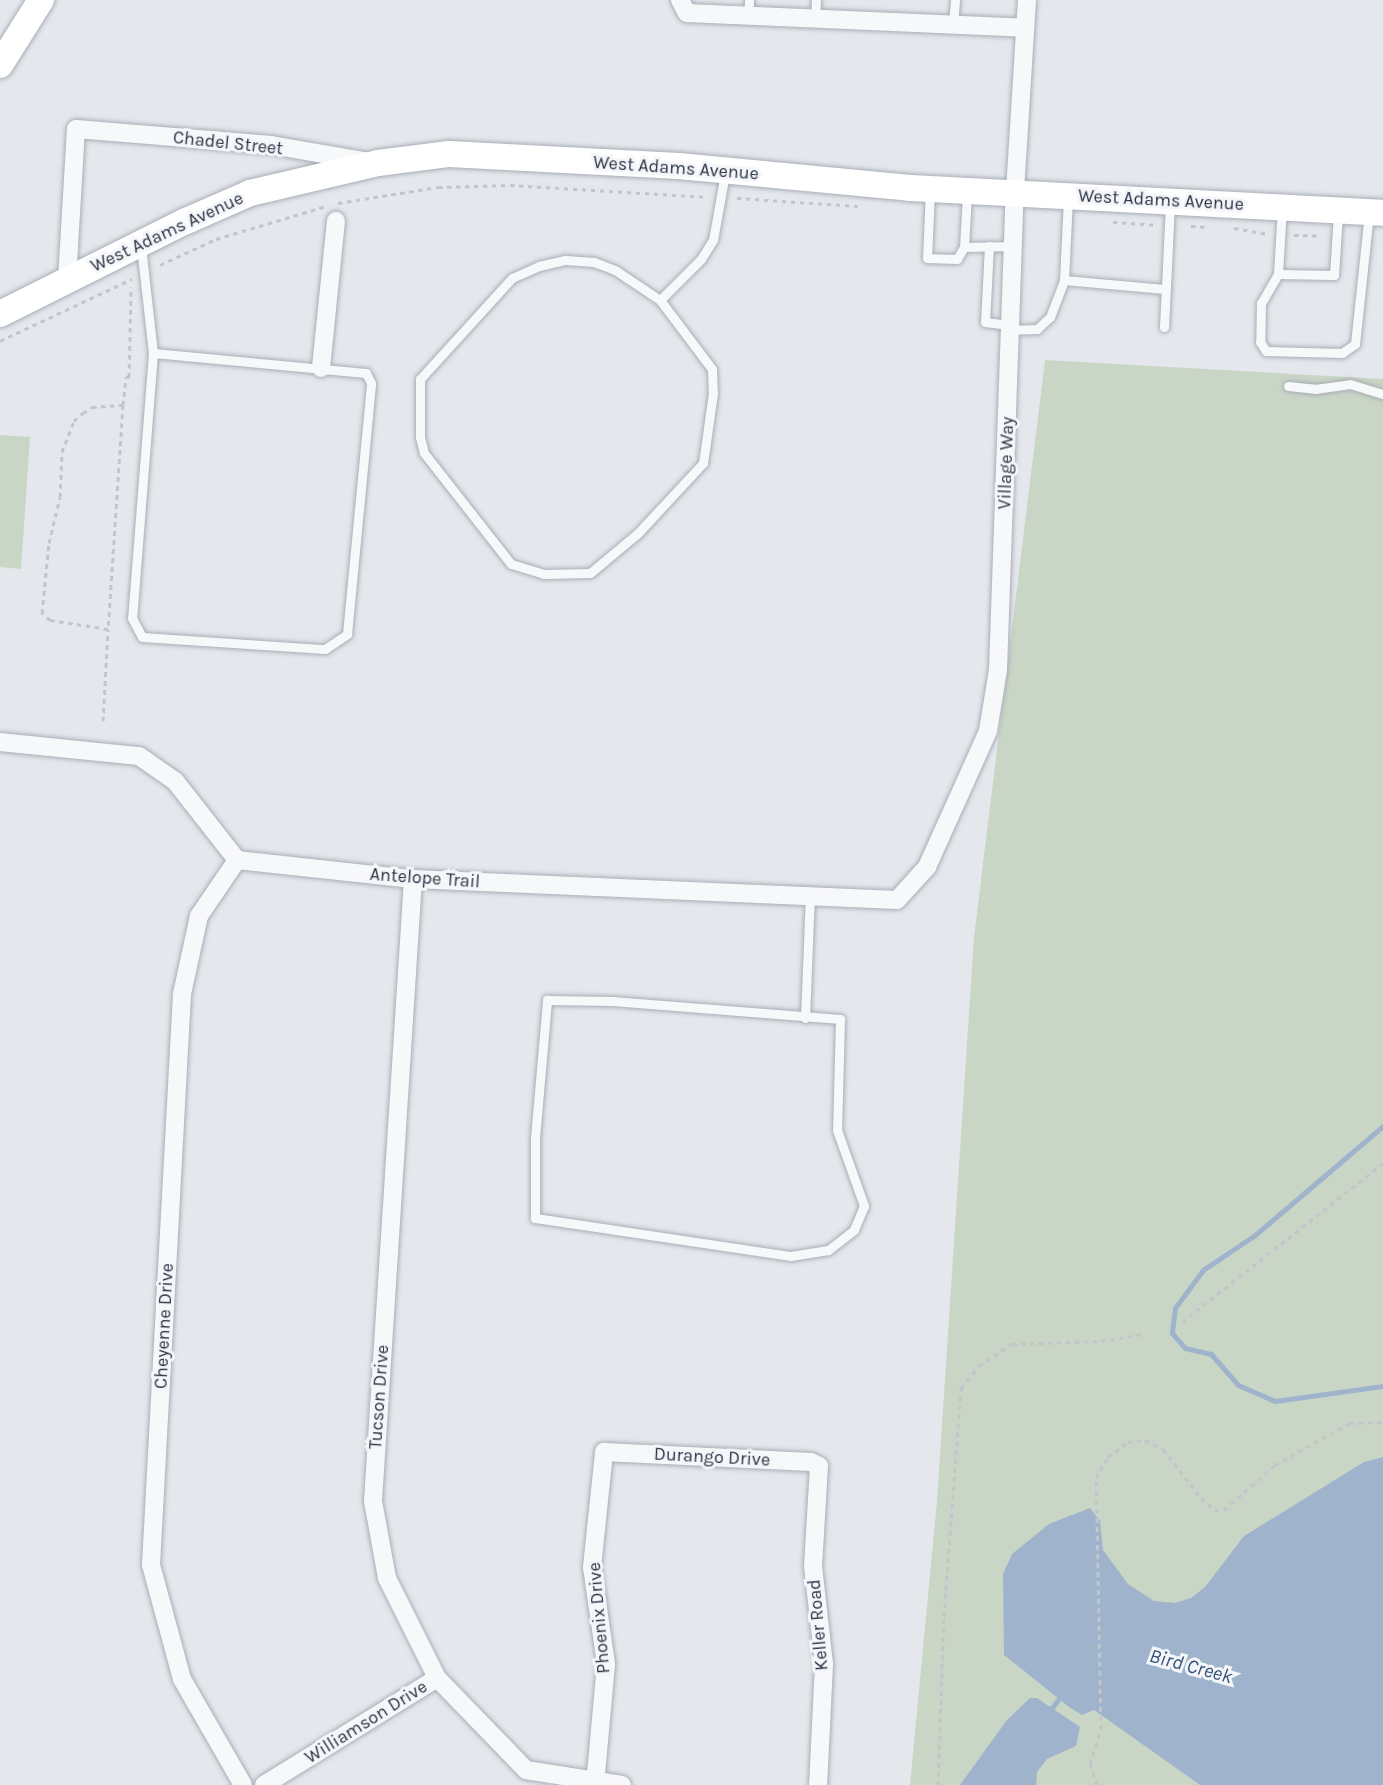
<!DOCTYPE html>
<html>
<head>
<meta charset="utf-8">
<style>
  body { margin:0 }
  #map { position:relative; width:1383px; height:1785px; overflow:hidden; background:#e4e7ec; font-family:Karla,sans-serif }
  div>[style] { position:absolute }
  .green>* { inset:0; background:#c9d6c5 }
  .water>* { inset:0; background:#9fb4cc }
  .stream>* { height:5px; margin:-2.5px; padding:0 2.5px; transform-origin:2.5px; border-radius:2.5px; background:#9fb4cc }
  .path>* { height:3px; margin-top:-1.5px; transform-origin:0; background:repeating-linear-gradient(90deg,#c2c5cb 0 4.5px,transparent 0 9px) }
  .roads { filter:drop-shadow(0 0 2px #a9aeb7) drop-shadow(0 0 2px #a9aeb7) }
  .lane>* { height:9px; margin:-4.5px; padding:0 4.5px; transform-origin:4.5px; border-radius:4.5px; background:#f7f8fa }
  .street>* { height:18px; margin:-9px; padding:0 9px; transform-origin:9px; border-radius:9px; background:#f7f8fa }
  .secondary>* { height:26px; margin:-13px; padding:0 13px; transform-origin:13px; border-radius:13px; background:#fff }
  span { translate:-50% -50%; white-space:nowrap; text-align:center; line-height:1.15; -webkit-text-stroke:6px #f4f6f9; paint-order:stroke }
  .street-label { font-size:18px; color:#2b3445 }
  .water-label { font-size:20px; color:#34527a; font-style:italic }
</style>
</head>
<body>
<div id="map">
  <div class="green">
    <i style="clip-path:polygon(1045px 360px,1383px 379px,1383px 1785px,910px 1785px,937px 1501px,974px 937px)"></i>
    <i style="clip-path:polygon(0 435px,30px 437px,21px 569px,0 567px)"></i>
  </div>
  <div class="water">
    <i style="clip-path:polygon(1383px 1457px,1383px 1785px,1200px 1785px,1094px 1710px,1082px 1715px,1069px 1707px,1004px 1655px,1003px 1574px,1012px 1554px,1049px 1524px,1090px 1508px,1100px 1521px,1103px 1550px,1128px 1584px,1154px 1601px,1175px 1603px,1191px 1598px,1205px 1587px,1244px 1536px,1364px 1462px)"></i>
    <i style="clip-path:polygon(1030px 1698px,1037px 1698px,1080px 1727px,1076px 1746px,1047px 1759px,1037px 1772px,1036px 1785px,960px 1785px,1007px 1720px)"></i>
  </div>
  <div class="stream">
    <i style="left:1383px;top:1126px;width:168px;rotate:139.6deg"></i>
    <i style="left:1255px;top:1235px;width:63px;rotate:146.1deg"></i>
    <i style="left:1203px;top:1270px;width:47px;rotate:126.4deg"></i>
    <i style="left:1175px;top:1308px;width:25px;rotate:97deg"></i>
    <i style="left:1172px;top:1333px;width:20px;rotate:49deg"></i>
    <i style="left:1185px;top:1348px;width:27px;rotate:13deg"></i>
    <i style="left:1211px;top:1354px;width:41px;rotate:48.9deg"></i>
    <i style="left:1238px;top:1385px;width:40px;rotate:23.4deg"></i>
    <i style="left:1275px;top:1401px;width:109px;rotate:-7.9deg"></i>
    <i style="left:1047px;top:1714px;width:23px;rotate:-52deg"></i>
  </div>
  <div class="path">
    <i style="left:737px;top:198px;width:121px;rotate:3.8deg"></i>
    <i style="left:338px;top:203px;width:101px;rotate:-9.1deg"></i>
    <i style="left:438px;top:187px;width:72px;rotate:-1.6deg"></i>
    <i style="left:510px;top:185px;width:198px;rotate:3.5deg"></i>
    <i style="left:1113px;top:222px;width:44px;rotate:3.9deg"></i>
    <i style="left:1191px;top:226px;width:15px;rotate:4deg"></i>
    <i style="left:1234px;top:228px;width:35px;rotate:10deg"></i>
    <i style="left:1294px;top:235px;width:25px;rotate:2deg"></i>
    <i style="left:160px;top:265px;width:62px;rotate:-24.9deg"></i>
    <i style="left:216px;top:239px;width:115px;rotate:-16.7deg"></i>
    <i style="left:0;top:341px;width:146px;rotate:-25.2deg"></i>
    <i style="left:123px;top:405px;width:225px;rotate:93.8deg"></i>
    <i style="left:108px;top:629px;width:59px;rotate:-171.2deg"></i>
    <i style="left:50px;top:620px;width:11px;rotate:-139deg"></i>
    <i style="left:42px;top:613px;width:70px;rotate:-84.3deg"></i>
    <i style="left:49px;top:543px;width:47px;rotate:-76.6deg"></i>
    <i style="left:60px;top:497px;width:45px;rotate:-87.5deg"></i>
    <i style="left:62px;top:452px;width:33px;rotate:-69deg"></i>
    <i style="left:74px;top:421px;width:12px;rotate:-42deg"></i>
    <i style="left:83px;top:413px;width:11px;rotate:-34deg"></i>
    <i style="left:92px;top:407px;width:31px;rotate:-4deg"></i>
    <i style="left:123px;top:405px;width:28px;rotate:-84deg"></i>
    <i style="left:126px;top:377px;width:3px"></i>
    <i style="left:129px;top:377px;width:90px;rotate:-88.7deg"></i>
    <i style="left:103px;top:721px;width:92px;rotate:-86.9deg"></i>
    <i style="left:1182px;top:1322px;width:256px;rotate:-38.3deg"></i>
    <i style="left:938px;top:1785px;width:169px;rotate:-88deg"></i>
    <i style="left:944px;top:1616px;width:229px;rotate:-85.7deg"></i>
    <i style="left:961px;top:1388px;width:28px;rotate:-51deg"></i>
    <i style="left:979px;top:1366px;width:40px;rotate:-34deg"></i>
    <i style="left:1012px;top:1344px;width:89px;rotate:-1.9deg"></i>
    <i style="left:1101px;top:1341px;width:43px;rotate:-9.5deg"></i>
    <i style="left:1097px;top:1785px;width:22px;rotate:-108deg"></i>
    <i style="left:1090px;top:1764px;width:37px;rotate:-73deg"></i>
    <i style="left:1101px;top:1729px;width:251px;rotate:-91.1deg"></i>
    <i style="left:1096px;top:1478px;width:24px;rotate:-60deg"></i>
    <i style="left:1108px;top:1457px;width:25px;rotate:-37deg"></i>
    <i style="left:1128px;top:1442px;width:17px;rotate:-7deg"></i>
    <i style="left:1145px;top:1440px;width:20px;rotate:27deg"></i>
    <i style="left:1163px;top:1449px;width:62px;rotate:52.2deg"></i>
    <i style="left:1201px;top:1498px;width:18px;rotate:41deg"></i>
    <i style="left:1215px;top:1510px;width:9px"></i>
    <i style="left:1224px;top:1510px;width:68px;rotate:-41.4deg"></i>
    <i style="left:1275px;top:1465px;width:86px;rotate:-29.2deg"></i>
    <i style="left:1350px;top:1423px;width:33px;rotate:-2deg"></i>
  </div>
  <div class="roads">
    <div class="lane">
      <i style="left:748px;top:16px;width:16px;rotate:-86deg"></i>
      <i style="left:815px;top:19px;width:19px;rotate:-87deg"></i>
      <i style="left:953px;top:24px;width:24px;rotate:-85deg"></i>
      <i style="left:930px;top:190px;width:68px;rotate:92.5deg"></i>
      <i style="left:927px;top:258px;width:30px;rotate:2deg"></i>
      <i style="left:957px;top:259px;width:14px;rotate:-60deg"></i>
      <i style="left:967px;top:194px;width:53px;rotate:93.2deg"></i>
      <i style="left:964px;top:247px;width:50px;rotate:-1.1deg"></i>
      <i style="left:1282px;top:208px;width:66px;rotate:93.5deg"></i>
      <i style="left:1278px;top:274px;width:56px;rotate:1deg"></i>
      <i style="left:1334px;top:275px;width:62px;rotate:-86.3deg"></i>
      <i style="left:141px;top:246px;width:108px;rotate:83.6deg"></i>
      <i style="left:153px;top:353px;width:266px;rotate:94.5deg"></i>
      <i style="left:132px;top:618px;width:21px;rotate:62deg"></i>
      <i style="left:142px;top:637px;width:183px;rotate:3.8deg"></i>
      <i style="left:325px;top:649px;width:27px;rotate:-34deg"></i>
      <i style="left:347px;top:634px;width:252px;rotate:-84.5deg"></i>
      <i style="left:371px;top:383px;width:11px;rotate:-117deg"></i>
      <i style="left:366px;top:373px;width:214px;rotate:-174.6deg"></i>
      <i style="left:989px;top:246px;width:76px;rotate:93deg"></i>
      <i style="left:985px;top:322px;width:26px;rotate:7deg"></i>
      <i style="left:1278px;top:274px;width:34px;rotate:120deg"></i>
      <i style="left:1261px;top:303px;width:39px;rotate:91deg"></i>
      <i style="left:1260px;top:342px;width:11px;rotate:56deg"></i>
      <i style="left:1266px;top:351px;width:76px;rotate:1.5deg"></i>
      <i style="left:1342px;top:353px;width:16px;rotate:-35deg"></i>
      <i style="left:1355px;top:344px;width:132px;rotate:-83.9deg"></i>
      <i style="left:1064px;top:280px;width:101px;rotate:5.1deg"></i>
      <i style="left:660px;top:300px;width:86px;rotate:53deg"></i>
      <i style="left:712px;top:369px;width:24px;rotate:88deg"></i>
      <i style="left:713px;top:393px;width:71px;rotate:98.1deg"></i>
      <i style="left:703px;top:463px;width:96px;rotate:132.9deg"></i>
      <i style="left:638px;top:533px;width:62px;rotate:140.2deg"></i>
      <i style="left:590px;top:573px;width:46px;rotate:178.8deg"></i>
      <i style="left:544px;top:574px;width:34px;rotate:-163deg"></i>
      <i style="left:511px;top:564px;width:141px;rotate:-128.1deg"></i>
      <i style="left:424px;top:453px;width:16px;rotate:-104deg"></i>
      <i style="left:420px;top:437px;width:58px;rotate:-90deg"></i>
      <i style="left:420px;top:379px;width:137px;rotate:-47.7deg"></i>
      <i style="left:512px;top:278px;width:30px;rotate:-24deg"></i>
      <i style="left:539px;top:266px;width:28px;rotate:-13deg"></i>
      <i style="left:566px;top:260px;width:28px;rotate:4deg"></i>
      <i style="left:594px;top:262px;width:22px;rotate:21deg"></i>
      <i style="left:615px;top:270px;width:54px;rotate:33.7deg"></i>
      <i style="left:660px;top:300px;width:58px;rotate:-45deg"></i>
      <i style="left:701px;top:259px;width:22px;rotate:-58deg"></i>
      <i style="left:713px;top:240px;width:68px;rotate:-79.8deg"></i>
      <i style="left:1164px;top:327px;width:124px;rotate:-87.2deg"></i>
      <i style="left:1010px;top:330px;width:27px;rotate:-2deg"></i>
      <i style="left:1037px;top:329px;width:18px;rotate:-43deg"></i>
      <i style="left:1050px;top:317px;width:40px;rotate:-69deg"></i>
      <i style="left:1064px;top:280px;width:82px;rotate:-87.2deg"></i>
      <i style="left:1288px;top:386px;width:27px;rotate:6deg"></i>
      <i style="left:1315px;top:389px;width:35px;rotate:-8deg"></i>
      <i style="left:1350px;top:384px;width:34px;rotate:17deg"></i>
      <i style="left:547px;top:1000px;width:65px;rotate:0.9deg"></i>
      <i style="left:612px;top:1001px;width:229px;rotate:4.5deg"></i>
      <i style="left:840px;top:1019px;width:111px;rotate:91.5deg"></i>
      <i style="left:837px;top:1130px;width:81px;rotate:70.4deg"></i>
      <i style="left:864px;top:1206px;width:26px;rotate:113deg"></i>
      <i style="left:854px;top:1230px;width:33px;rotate:142deg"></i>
      <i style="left:828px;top:1250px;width:38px;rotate:171deg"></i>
      <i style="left:790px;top:1256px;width:258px;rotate:-171.5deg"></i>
      <i style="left:535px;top:1218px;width:80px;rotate:-90deg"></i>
      <i style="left:535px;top:1138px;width:139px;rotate:-85deg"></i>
      <i style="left:805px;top:1018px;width:122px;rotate:-87.7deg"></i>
    </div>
    <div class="street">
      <i style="left:680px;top:0;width:15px;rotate:62deg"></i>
      <i style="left:687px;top:13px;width:338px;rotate:2.5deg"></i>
      <i style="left:67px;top:280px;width:151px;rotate:-86.6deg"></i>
      <i style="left:76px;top:129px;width:196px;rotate:4.7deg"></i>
      <i style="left:271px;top:145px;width:99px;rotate:9.8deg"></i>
      <i style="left:321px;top:368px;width:148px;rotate:-84.2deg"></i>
      <i style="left:0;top:742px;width:140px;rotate:5.8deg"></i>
      <i style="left:139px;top:756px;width:44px;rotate:34.8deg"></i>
      <i style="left:175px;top:781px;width:100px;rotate:51.9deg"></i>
      <i style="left:237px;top:860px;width:177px;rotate:6.2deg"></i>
      <i style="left:413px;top:879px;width:484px;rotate:2.5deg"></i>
      <i style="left:897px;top:900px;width:45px;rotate:-47.7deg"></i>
      <i style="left:927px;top:867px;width:149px;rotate:-65.8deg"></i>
      <i style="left:988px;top:731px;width:62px;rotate:-80.7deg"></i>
      <i style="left:998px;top:670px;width:479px;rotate:-88deg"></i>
      <i style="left:1015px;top:191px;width:191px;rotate:-86.4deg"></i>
      <i style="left:237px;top:860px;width:68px;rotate:124.2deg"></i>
      <i style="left:199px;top:916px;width:80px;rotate:102.3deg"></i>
      <i style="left:182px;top:994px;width:572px;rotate:93.11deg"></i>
      <i style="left:151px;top:1565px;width:118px;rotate:74.8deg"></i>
      <i style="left:182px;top:1679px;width:122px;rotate:60.1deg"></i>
      <i style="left:413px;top:879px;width:623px;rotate:93.68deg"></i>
      <i style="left:373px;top:1501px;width:78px;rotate:79.7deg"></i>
      <i style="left:387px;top:1578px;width:112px;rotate:63.4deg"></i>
      <i style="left:437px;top:1678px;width:128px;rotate:45.9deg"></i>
      <i style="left:526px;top:1770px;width:97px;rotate:8.9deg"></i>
      <i style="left:264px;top:1785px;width:203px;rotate:-31.7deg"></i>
      <i style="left:595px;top:1785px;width:121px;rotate:-84.8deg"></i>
      <i style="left:606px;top:1664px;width:98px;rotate:-98.2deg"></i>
      <i style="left:592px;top:1567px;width:116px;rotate:-84deg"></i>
      <i style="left:604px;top:1452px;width:207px;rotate:2.8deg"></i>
      <i style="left:811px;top:1462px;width:9px;rotate:27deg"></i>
      <i style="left:819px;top:1466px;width:100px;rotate:93.4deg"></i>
      <i style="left:813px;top:1566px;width:99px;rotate:83.6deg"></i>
      <i style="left:824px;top:1664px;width:121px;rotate:92.8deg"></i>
    </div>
    <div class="secondary">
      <i style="left:0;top:65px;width:77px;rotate:-57.8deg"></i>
      <i style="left:0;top:314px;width:206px;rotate:-26.6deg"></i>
      <i style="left:184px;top:222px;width:72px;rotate:-23.7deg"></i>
      <i style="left:250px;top:193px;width:131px;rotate:-13.2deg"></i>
      <i style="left:378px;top:163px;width:72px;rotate:-7.2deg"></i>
      <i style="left:449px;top:154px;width:230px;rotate:3deg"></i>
      <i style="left:679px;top:166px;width:232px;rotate:5.4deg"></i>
      <i style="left:910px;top:188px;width:474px;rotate:3deg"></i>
    </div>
  </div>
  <div class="street-label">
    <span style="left:228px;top:143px;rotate:6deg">Chadel Street</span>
    <span style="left:676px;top:168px;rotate:4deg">West Adams Avenue</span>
    <span style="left:1161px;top:200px;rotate:3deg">West Adams Avenue</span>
    <span style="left:167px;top:232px;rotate:-25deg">West Adams Avenue</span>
    <span style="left:1006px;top:463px;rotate:-88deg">Village Way</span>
    <span style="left:425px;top:878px;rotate:4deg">Antelope Trail</span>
    <span style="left:164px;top:1326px;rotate:-87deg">Cheyenne Drive</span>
    <span style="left:379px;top:1397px;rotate:-86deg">Tucson Drive</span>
    <span style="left:712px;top:1457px;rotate:3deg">Durango Drive</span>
    <span style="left:599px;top:1618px;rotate:-95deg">Phoenix Drive</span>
    <span style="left:818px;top:1625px;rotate:-95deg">Keller Road</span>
    <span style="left:366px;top:1722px;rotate:-32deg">Williamson Drive</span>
  </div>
  <div class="water-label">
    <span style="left:1191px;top:1666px;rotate:15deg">Bird Creek</span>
  </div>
</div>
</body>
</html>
